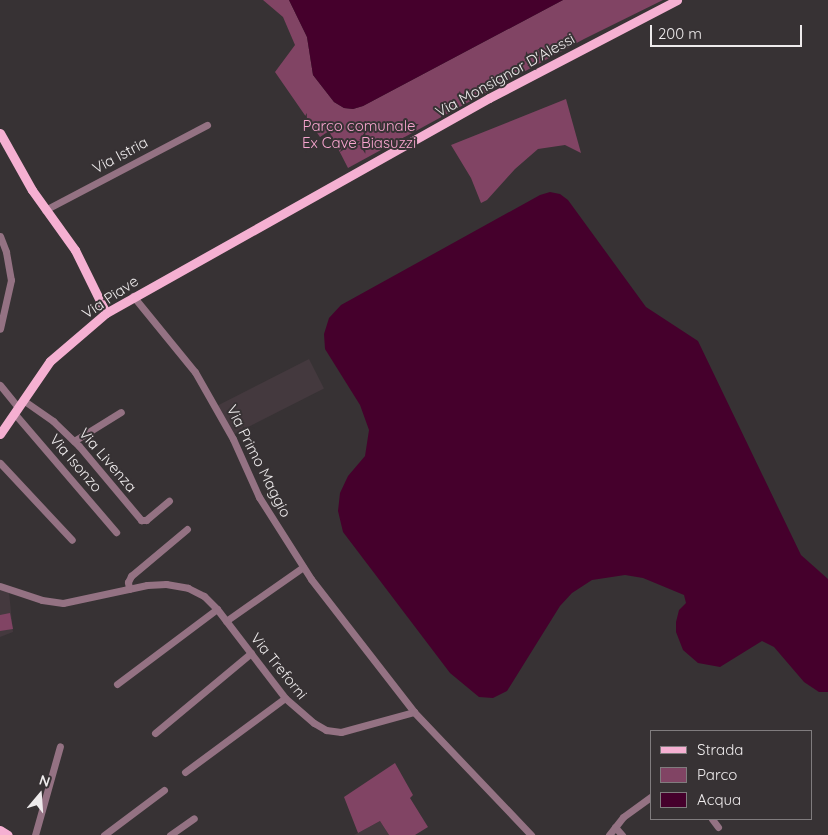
<!DOCTYPE html>
<html>
<head>
<meta charset="utf-8">
<style>
  body { margin:0 }
  #map { position:relative; width:828px; height:835px; overflow:hidden; background:#373234; font-family:Quicksand,sans-serif }
  div>[style] { position:absolute }
  .built>* { inset:0; background:#44393e; transform-origin:0 0 }
  .green>* { inset:0; background:#814464 }
  .water>* { inset:0; background:#45002c }
  .minor>* { height:7px; margin:-3.5px; padding:0 3.5px; transform-origin:3.5px; border-radius:3.5px; background:#947283 }
  .major>* { height:9px; margin:-4.5px; padding:0 4.5px; transform-origin:4.5px; border-radius:4.5px; background:#f5b0d2 }
  span { translate:-50% -50%; white-space:nowrap; text-align:center; line-height:1.15; -webkit-text-stroke:4px #373234; paint-order:stroke }
  .street-label { font-size:15px; color:#eeebec }
  .park-label { font-size:15px; color:#f8a5cf }
  .legend { position:absolute; left:650px; top:730px; width:162px; height:90px; box-sizing:border-box; background:#373234; border:1px solid #807c7e; margin:0; padding:6px 9px; list-style:none; font-size:15px; color:#eeebec }
  .legend li { display:flex; align-items:center; gap:10px; height:25px }
  .legend b { width:25px; border:1px solid #807c7e }
  .north { position:absolute; left:15px; top:770px; width:50px; height:50px; -webkit-text-stroke:4px #373234; paint-order:stroke; rotate:18deg; font-size:14px; font-weight:700; line-height:20px; text-align:center; color:#eeebec }
  .north::after { content:''; display:block; margin:auto; width:18px; height:22px; background:#eeebec; clip-path:polygon(50% 0,100% 100%,50% 72%,0 100%) }
  .scale { position:absolute; left:650px; top:25px; width:152px; height:22px; box-sizing:border-box; border:2px solid #eeebec; border-top:0; padding-left:6px; font-size:15px; line-height:18px; white-space:nowrap; color:#eeebec; -webkit-text-stroke:4px #373234; paint-order:stroke }
</style>
</head>
<body>
<div id="map">
  <div class="built">
    <i style="left:309px;top:359px;width:33px;height:103px;rotate:63deg"></i>
    <i style="clip-path:polygon(0 589px,9px 592px,13px 632px,0 637px)"></i>
    <i style="clip-path:polygon(380px 821px,389px 835px,354px 835px)"></i>
  </div>
  <div class="green">
    <i style="clip-path:polygon(263px 0,289px 0,307px 37px,313px 75px,334px 102px,344px 108px,353px 109px,363px 106px,563px 0,663px 0,584px 39px,348px 168px,329px 131px,320px 137px,275px 72px,295px 45px,283px 17px)"></i>
    <i style="clip-path:polygon(566px 99px,581px 153px,565px 145px,538px 149px,515px 169px,487px 200px,481px 203px,471px 178px,451px 145px)"></i>
    <i style="clip-path:polygon(10px 613px,13px 629px,0 631px,0 615px)"></i>
    <i style="clip-path:polygon(395px 763px,413px 795px,410px 798px,428px 827px,415px 835px,389px 835px,380px 821px,358px 833px,344px 797px)"></i>
  </div>
  <div class="water">
    <i style="clip-path:polygon(289px 0,563px 0,363px 106px,353px 109px,344px 108px,334px 102px,313px 75px,307px 37px)"></i>
    <i style="clip-path:polygon(550px 192px,560px 194px,568px 200px,646px 307px,698px 341px,801px 555px,828px 579px,828px 692px,819px 692px,804px 682px,774px 647px,762px 641px,720px 667px,698px 663px,683px 650px,676px 632px,676px 622px,679px 610px,686px 603px,684px 595px,643px 578px,625px 575px,592px 580px,572px 593px,560px 606px,507px 691px,493px 698px,479px 697px,450px 673px,343px 532px,338px 511px,340px 493px,348px 476px,365px 456px,369px 430px,360px 405px,325px 349px,324px 334px,329px 318px,341px 305px,540px 195px)"></i>
  </div>
  <div class="minor">
    <i style="left:45px;top:210px;width:183px;rotate:-27.7deg"></i>
    <i style="left:0;top:236px;width:17px;rotate:69deg"></i>
    <i style="left:6px;top:252px;width:28px;rotate:80deg"></i>
    <i style="left:11px;top:280px;width:50px;rotate:102.7deg"></i>
    <i style="left:133px;top:296px;width:98px;rotate:50.8deg"></i>
    <i style="left:195px;top:372px;width:77px;rotate:60.4deg"></i>
    <i style="left:233px;top:439px;width:64px;rotate:65.9deg"></i>
    <i style="left:259px;top:497px;width:97px;rotate:57.6deg"></i>
    <i style="left:311px;top:579px;width:168px;rotate:52.2deg"></i>
    <i style="left:414px;top:712px;width:170px;rotate:46.4deg"></i>
    <i style="left:0;top:385px;width:28px;rotate:51deg"></i>
    <i style="left:23px;top:400px;width:37px;rotate:35deg"></i>
    <i style="left:53px;top:421px;width:36px;rotate:44deg"></i>
    <i style="left:79px;top:446px;width:97px;rotate:50deg"></i>
    <i style="left:141px;top:520px;width:5px"></i>
    <i style="left:146px;top:520px;width:30px;rotate:-40deg"></i>
    <i style="left:14px;top:413px;width:157px;rotate:49.4deg"></i>
    <i style="left:74px;top:441px;width:55px;rotate:-31.7deg"></i>
    <i style="left:0;top:463px;width:105px;rotate:46.9deg"></i>
    <i style="left:0;top:586px;width:44px;rotate:18.4deg"></i>
    <i style="left:42px;top:600px;width:21px;rotate:8deg"></i>
    <i style="left:63px;top:603px;width:86px;rotate:-12.1deg"></i>
    <i style="left:147px;top:585px;width:19px;rotate:-3deg"></i>
    <i style="left:166px;top:584px;width:22px;rotate:10deg"></i>
    <i style="left:188px;top:588px;width:18px;rotate:27deg"></i>
    <i style="left:204px;top:596px;width:18px;rotate:45deg"></i>
    <i style="left:217px;top:609px;width:112px;rotate:52.6deg"></i>
    <i style="left:285px;top:698px;width:38px;rotate:41deg"></i>
    <i style="left:314px;top:723px;width:14px;rotate:30deg"></i>
    <i style="left:326px;top:730px;width:15px;rotate:8deg"></i>
    <i style="left:341px;top:732px;width:76px;rotate:-15.3deg"></i>
    <i style="left:129px;top:589px;width:7px;rotate:-98deg"></i>
    <i style="left:128px;top:582px;width:7px;rotate:-63deg"></i>
    <i style="left:131px;top:576px;width:73px;rotate:-40deg"></i>
    <i style="left:226px;top:621px;width:94px;rotate:-35deg"></i>
    <i style="left:117px;top:684px;width:125px;rotate:-36.9deg"></i>
    <i style="left:155px;top:733px;width:125px;rotate:-39.8deg"></i>
    <i style="left:185px;top:772px;width:124px;rotate:-36.5deg"></i>
    <i style="left:712px;top:819px;width:10px;rotate:53deg"></i>
    <i style="left:615px;top:827px;width:11px;rotate:49deg"></i>
    <i style="left:35px;top:835px;width:92px;rotate:-74.3deg"></i>
    <i style="left:104px;top:835px;width:75px;rotate:-36.9deg"></i>
    <i style="left:170px;top:835px;width:29px;rotate:-35deg"></i>
    <i style="left:609px;top:835px;width:23px;rotate:-52deg"></i>
    <i style="left:623px;top:817px;width:36px;rotate:-36deg"></i>
  </div>
  <div class="major">
    <i style="left:0;top:133px;width:65px;rotate:60.7deg"></i>
    <i style="left:32px;top:190px;width:74px;rotate:54.4deg"></i>
    <i style="left:75px;top:250px;width:70px;rotate:63.8deg"></i>
    <i style="left:0;top:434px;width:88px;rotate:-55.6deg"></i>
    <i style="left:50px;top:361px;width:74px;rotate:-40.6deg"></i>
    <i style="left:106px;top:313px;width:439px;rotate:-29.3deg"></i>
    <i style="left:489px;top:98px;width:212px;rotate:-27.5deg"></i>
    <i style="left:0;top:830px;width:9px;rotate:32deg"></i>
  </div>
  <div class="street-label">
    <span style="left:505px;top:75px;rotate:-29deg">Via Monsignor D'Alessi</span>
    <span style="left:120px;top:155px;rotate:-28deg">Via Istria</span>
    <span style="left:110px;top:297px;rotate:-34deg">Via Piave</span>
    <span style="left:108px;top:460px;rotate:49deg">Via Livenza</span>
    <span style="left:259px;top:461px;rotate:63deg">Via Primo Maggio</span>
    <span style="left:76px;top:463px;rotate:49deg">Via Isonzo</span>
    <span style="left:279px;top:666px;rotate:51deg">Via Treforni</span>
  </div>
  <div class="park-label">
    <span style="left:359px;top:134px">Parco comunale<br>Ex Cave Biasuzzi</span>
  </div>
  <ul class="legend">
  <li><b style="height:6px;background:#f5b0d2"></b>Strada</li>
  <li><b style="height:14px;background:#814464"></b>Parco</li>
  <li><b style="height:14px;background:#45002c"></b>Acqua</li>
  </ul>
  <div class="north">N</div>
  <div class="scale">200 m</div>
</div>
</body>
</html>
